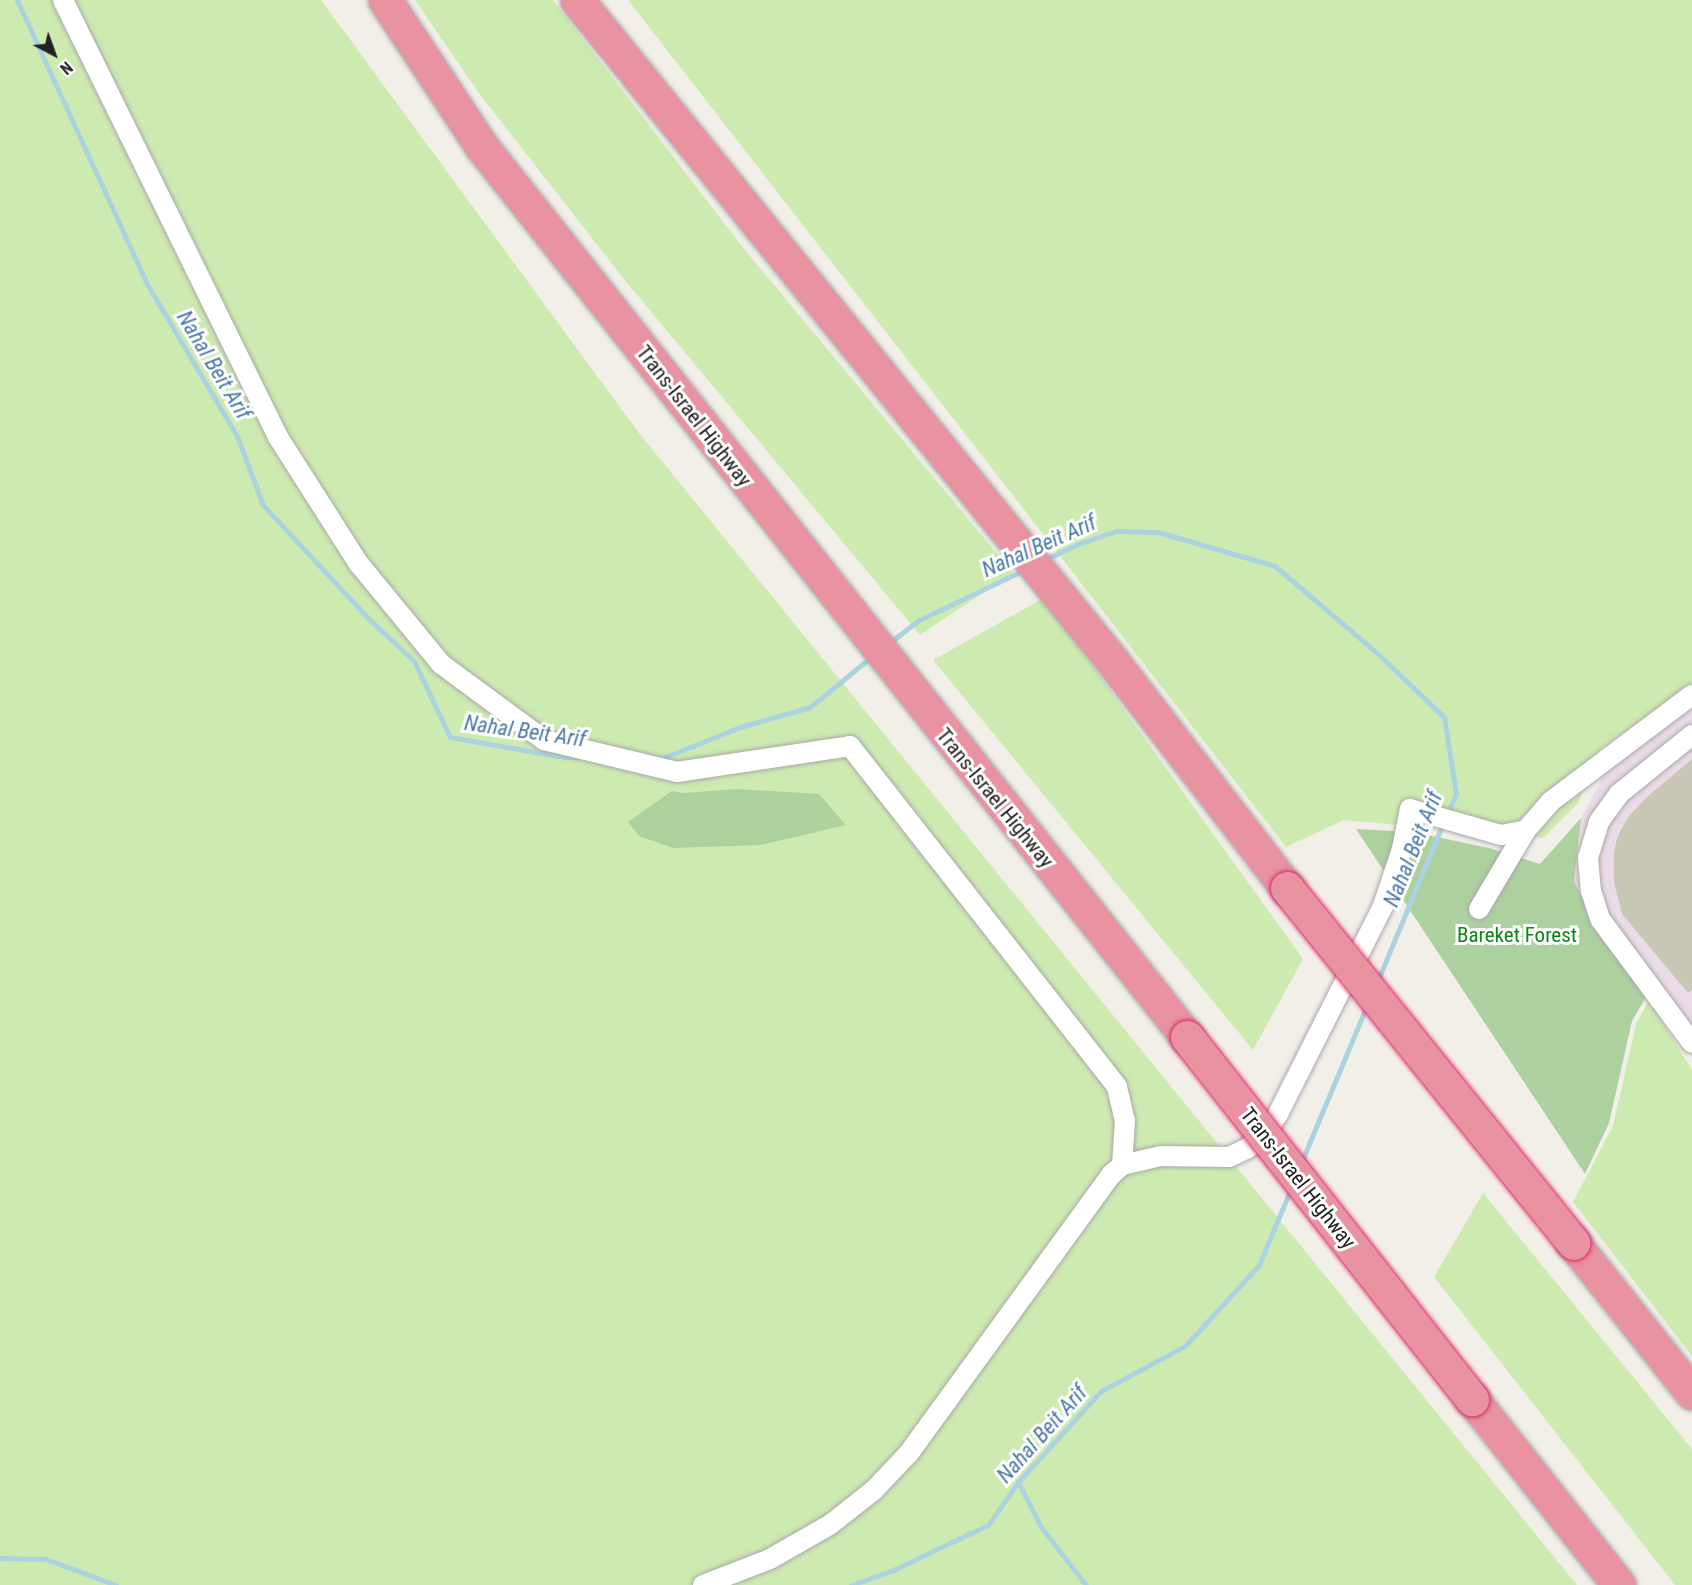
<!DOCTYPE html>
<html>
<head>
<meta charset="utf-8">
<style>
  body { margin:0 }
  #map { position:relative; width:1692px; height:1585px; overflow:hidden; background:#f2efe9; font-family:"Roboto Condensed",sans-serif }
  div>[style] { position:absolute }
  .industrial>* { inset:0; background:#ebdbe8 }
  .construction>* { inset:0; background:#c7c7b4 }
  .grass>* { inset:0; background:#cdebb0 }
  .forest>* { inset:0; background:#add19e }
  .stream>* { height:5px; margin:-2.5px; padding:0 2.5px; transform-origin:2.5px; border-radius:2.5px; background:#aad3df }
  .roads { filter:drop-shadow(0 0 2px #a9a9a9) drop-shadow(0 0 2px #a9a9a9) }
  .minor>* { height:20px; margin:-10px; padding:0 10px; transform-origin:10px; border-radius:10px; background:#fff }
  .motorway>* { height:33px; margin:-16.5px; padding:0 16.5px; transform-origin:16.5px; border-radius:16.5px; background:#e892a2 }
  .bridges { filter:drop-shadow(0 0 2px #dc2a67) drop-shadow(0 0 2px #dc2a67) }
  .motorway-bridge>* { height:33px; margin:-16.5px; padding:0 16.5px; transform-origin:16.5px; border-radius:16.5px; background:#e892a2 }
  span { translate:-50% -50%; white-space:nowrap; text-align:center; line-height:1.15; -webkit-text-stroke:6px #fff; paint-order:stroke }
  .street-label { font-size:21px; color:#222 }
  .park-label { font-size:21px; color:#0c8416 }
  .water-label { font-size:22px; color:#4a7aab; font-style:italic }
  .north { position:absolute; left:24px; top:24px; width:60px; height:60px; -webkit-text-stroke:4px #fff; paint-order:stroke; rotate:139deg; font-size:16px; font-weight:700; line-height:24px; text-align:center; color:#222 }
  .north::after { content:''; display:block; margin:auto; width:21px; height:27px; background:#222; clip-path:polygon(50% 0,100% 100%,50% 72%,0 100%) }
</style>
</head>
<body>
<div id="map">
  <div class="industrial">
    <i style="clip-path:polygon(1692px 707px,1692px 1058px,1649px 992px,1595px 925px,1574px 881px,1581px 818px,1610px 763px)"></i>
  </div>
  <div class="construction">
    <i style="clip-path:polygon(1692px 759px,1692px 990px,1688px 993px,1622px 914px,1614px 882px,1614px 853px,1617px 838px,1628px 817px,1647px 797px)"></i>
  </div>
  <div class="grass">
    <i style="clip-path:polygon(0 0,321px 0,639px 433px,1577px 1585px,0 1585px)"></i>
    <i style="clip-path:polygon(415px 0,553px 0,741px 245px,1013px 573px,920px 635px,627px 283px,478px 92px)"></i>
    <i style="clip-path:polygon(628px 0,1692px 0,1692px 683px,1600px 749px,1578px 803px,1543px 838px,1344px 820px,1286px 847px)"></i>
    <i style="clip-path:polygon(1044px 598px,1303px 959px,1253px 1050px,933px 660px)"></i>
    <i style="clip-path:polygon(1649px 1000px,1692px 1070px,1692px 1356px,1573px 1202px,1613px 1126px,1636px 1024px)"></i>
    <i style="clip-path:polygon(1483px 1193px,1692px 1449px,1692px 1585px,1675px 1585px,1434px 1277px)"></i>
  </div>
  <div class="forest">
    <i style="clip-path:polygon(736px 789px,819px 794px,846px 825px,761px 845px,673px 848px,639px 836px,628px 822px,672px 791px,684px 793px)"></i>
    <i style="clip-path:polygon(1581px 818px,1574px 881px,1595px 925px,1649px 992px,1632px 1021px,1609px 1123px,1585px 1174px,1356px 829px,1413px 832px,1489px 848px,1540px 864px)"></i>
  </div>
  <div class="stream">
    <i style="left:17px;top:0;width:312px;rotate:65.4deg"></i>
    <i style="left:147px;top:284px;width:177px;rotate:59.4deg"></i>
    <i style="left:237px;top:436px;width:74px;rotate:69.4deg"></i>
    <i style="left:263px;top:505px;width:153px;rotate:47.1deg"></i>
    <i style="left:367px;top:617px;width:64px;rotate:43.1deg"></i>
    <i style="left:414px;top:661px;width:84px;rotate:64.7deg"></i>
    <i style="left:450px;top:737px;width:116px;rotate:10deg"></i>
    <i style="left:564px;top:757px;width:16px"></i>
    <i style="left:1046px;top:559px;width:35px;rotate:-25deg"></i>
    <i style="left:1078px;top:544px;width:40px;rotate:-18.9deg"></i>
    <i style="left:1116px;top:531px;width:42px;rotate:1.4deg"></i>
    <i style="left:1158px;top:532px;width:122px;rotate:16.2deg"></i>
    <i style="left:1275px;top:566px;width:135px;rotate:40.5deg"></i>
    <i style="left:1378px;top:654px;width:91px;rotate:43.7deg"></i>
    <i style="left:1444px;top:717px;width:78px;rotate:81.1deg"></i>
    <i style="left:1456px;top:794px;width:22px;rotate:114deg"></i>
    <i style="left:888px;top:644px;width:39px;rotate:-38deg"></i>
    <i style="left:919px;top:620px;width:116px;rotate:-25.5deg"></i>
    <i style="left:652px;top:758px;width:11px"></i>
    <i style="left:663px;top:758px;width:83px;rotate:-21.9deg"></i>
    <i style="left:740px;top:727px;width:73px;rotate:-15.9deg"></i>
    <i style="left:810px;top:707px;width:79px;rotate:-39.3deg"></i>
    <i style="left:1378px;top:980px;width:170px;rotate:-67.5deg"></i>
    <i style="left:1301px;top:1163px;width:171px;rotate:-67.3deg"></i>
    <i style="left:1018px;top:1482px;width:51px;rotate:62.9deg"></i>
    <i style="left:1041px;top:1527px;width:73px;rotate:52.2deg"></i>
    <i style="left:0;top:1558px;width:46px;rotate:1.2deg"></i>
    <i style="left:46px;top:1559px;width:75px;rotate:20.4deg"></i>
    <i style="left:851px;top:1585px;width:42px;rotate:-19.3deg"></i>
    <i style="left:891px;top:1571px;width:107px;rotate:-25.4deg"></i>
    <i style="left:988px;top:1525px;width:52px;rotate:-55.1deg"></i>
    <i style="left:1018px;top:1482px;width:123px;rotate:-47.6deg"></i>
    <i style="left:1101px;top:1391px;width:95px;rotate:-28.2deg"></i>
    <i style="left:1185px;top:1346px;width:110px;rotate:-47.6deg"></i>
    <i style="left:1259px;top:1265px;width:83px;rotate:-67.4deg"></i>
  </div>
  <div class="roads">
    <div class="minor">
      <i style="left:63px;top:0;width:487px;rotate:63.8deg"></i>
      <i style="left:278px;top:437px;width:151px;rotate:57.5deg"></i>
      <i style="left:359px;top:564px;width:129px;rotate:50.6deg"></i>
      <i style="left:441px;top:664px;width:128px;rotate:36.4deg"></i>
      <i style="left:544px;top:740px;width:137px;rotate:13.5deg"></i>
      <i style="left:677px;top:772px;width:175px;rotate:-8.5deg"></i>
      <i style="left:850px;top:746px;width:433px;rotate:51.9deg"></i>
      <i style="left:1117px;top:1087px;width:35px;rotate:77deg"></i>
      <i style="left:1125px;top:1121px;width:44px;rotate:93.9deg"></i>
      <i style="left:1692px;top:735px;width:94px;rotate:141.1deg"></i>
      <i style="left:1619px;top:794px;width:34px;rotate:126deg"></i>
      <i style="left:1599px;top:822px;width:38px;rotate:107deg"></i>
      <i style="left:1588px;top:858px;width:33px;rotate:85deg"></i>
      <i style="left:1591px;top:891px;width:29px;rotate:72deg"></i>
      <i style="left:1600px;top:919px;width:154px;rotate:53.4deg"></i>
      <i style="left:1479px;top:909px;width:92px;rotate:-59.3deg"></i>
      <i style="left:1526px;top:830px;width:37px;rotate:-49deg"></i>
      <i style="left:1550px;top:802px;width:178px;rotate:-37deg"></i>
      <i style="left:703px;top:1585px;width:72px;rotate:-21.2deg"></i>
      <i style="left:770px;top:1559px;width:70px;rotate:-29.8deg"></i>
      <i style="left:831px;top:1524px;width:55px;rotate:-38.3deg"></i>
      <i style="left:874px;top:1490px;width:51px;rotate:-46.6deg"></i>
      <i style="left:909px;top:1453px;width:344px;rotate:-54deg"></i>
      <i style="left:1111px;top:1175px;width:15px;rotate:-42deg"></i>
      <i style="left:1122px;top:1165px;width:39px;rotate:-13deg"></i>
      <i style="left:1160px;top:1156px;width:69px;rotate:0.8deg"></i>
      <i style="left:1229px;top:1157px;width:21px;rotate:-25deg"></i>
      <i style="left:1248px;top:1148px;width:20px;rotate:-41deg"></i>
      <i style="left:1263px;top:1135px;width:26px;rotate:-54deg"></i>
      <i style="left:1278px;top:1114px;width:233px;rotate:-63.2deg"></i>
      <i style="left:1383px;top:906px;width:60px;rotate:-71.6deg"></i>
      <i style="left:1402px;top:849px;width:41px;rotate:-78.7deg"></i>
      <i style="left:1410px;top:809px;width:95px;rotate:15.9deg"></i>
      <i style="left:1501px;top:835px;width:25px;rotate:-11deg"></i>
    </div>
    <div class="motorway">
      <i style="left:385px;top:0;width:176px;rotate:56.6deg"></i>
      <i style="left:482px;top:147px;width:1135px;rotate:51.62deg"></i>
      <i style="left:577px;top:0;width:845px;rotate:51deg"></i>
      <i style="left:1109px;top:657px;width:292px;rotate:52.4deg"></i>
      <i style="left:1573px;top:1243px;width:191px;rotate:51.6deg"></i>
      <i style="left:1472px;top:1399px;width:237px;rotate:51.7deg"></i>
    </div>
  </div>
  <div class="bridges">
    <div class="motorway-bridge">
      <i style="left:1287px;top:888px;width:456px;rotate:51.1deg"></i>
      <i style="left:1187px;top:1037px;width:461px;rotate:51.8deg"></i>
    </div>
  </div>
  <div class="street-label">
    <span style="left:694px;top:416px;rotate:52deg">Trans-Israel Highway</span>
    <span style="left:995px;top:798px;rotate:51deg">Trans-Israel Highway</span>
    <span style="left:1298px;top:1178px;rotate:52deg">Trans-Israel Highway</span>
  </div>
  <div class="park-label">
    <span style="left:1517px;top:935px">Bareket Forest</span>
  </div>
  <div class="water-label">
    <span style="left:214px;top:365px;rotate:59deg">Nahal Beit Arif</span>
    <span style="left:1039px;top:546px;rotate:-24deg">Nahal Beit Arif</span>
    <span style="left:525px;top:731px;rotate:8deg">Nahal Beit Arif</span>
    <span style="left:1413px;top:849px;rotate:-68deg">Nahal Beit Arif</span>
    <span style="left:1042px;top:1434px;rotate:-48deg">Nahal Beit Arif</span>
  </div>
  <div class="north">N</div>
</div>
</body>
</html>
